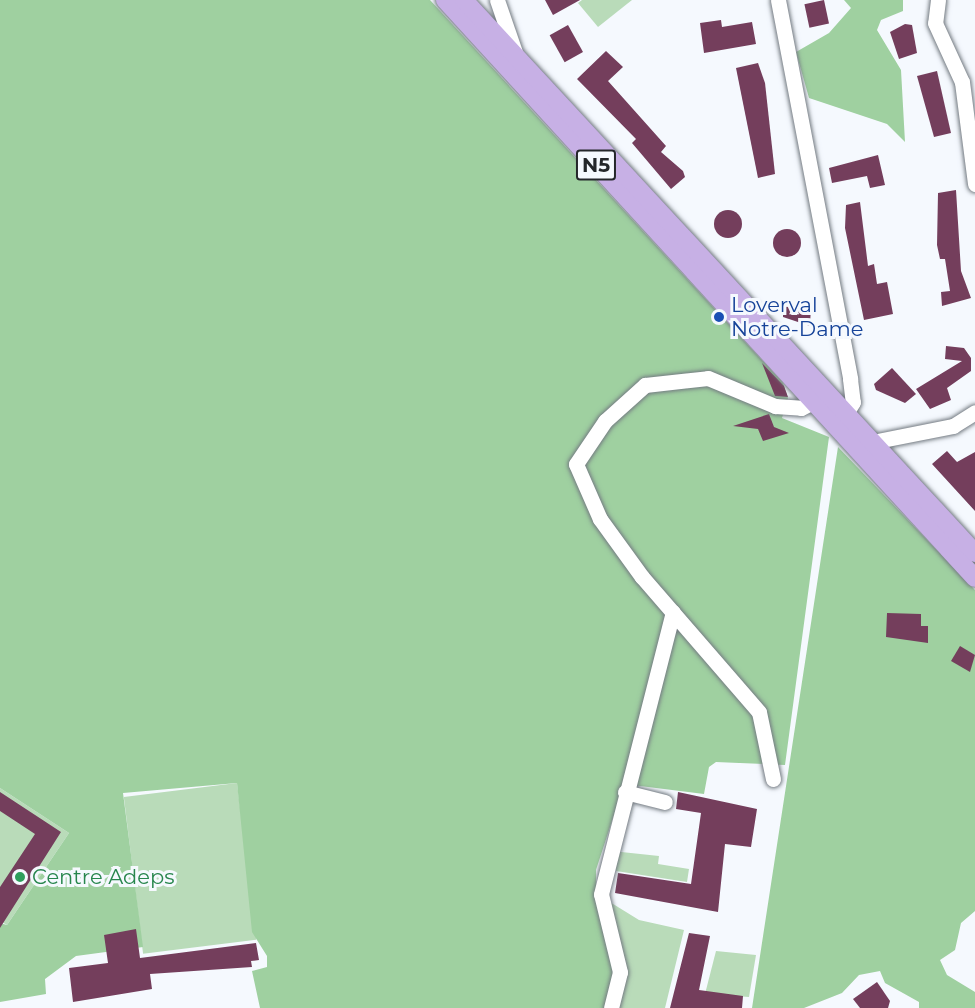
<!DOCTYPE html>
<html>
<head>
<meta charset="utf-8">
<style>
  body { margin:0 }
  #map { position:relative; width:975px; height:1008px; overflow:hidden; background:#f5f9fe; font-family:Montserrat,sans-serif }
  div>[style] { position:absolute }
  .green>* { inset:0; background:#b9dbb9; transform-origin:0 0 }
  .forest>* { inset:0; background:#9fd0a0 }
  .building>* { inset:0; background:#743e5c; transform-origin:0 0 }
  .round { border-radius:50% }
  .roads { filter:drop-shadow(0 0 2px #747b82) drop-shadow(0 0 2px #747b82) }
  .minor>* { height:15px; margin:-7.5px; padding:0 7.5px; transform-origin:7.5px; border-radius:7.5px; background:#fff }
  .major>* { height:18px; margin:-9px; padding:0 9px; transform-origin:9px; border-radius:9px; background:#c7b0e5 }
  .dots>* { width:16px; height:16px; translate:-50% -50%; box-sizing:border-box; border:3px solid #f5f9fe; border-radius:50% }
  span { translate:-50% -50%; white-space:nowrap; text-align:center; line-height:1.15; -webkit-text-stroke:6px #f5f9fe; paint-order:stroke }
  .shield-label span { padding:2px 4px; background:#f5f9fe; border:2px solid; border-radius:4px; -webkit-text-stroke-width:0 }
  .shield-label { font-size:20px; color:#24272a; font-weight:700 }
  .transit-label { font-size:21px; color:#164399 }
  .left { translate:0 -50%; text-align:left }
  .leisure-label { font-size:21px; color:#27864d }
</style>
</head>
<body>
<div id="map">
  <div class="green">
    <i style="clip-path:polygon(582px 0,632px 0,598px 27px,578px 3px)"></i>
    <i style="left:237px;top:783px;width:158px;height:114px;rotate:83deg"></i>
    <i style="clip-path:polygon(0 788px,69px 833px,7px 925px,0 921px)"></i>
    <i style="clip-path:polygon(612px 851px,659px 856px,658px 864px,689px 869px,687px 882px,616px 871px)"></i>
    <i style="clip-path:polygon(605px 899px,639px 920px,684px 930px,665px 1008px,617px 1008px,626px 980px)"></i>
    <i style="clip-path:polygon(716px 951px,756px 955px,749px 997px,705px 994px)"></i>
  </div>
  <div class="forest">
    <i style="clip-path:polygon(0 0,430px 0,783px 383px,788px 398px,782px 418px,829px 437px,785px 765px,716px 762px,709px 767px,704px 794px,624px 784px,596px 870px,596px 895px,616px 971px,604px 1008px,260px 1008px,252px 971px,267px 967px,267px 956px,252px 932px,237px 783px,123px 793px,143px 947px,76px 956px,45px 979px,46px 994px,0 1002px,0 923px,7px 925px,69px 833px,0 788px)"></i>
    <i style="clip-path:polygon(844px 0,903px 0,903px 11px,881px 20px,877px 30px,901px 70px,905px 142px,887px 124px,809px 98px,796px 52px,829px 33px,851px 8px)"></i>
    <i style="clip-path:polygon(838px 447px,975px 590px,975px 911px,961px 923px,955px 950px,940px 960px,947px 975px,975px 992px,975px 1008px,919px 1008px,919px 1002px,885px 983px,880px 971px,859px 975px,842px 993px,804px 1008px,752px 1008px)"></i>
  </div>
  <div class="building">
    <i style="clip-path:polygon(545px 0,580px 0,553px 15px)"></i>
    <i style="left:824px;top:0;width:24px;height:20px;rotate:78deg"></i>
    <i style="clip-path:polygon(721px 20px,722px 27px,752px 22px,756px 44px,704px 53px,700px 23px)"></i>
    <i style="clip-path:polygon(905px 24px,912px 25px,917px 53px,899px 59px,890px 32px)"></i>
    <i style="left:568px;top:25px;width:31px;height:21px;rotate:61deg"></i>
    <i style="clip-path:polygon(606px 51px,623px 67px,608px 81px,666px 146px,661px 152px,683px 171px,685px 177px,671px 189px,632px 143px,636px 139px,577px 79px)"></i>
    <i style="clip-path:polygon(758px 63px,765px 83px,775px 174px,758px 178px,736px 68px)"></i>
    <i style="clip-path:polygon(937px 71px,951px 133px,934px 137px,917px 76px)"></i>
    <i style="clip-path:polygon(878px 155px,885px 185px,870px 188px,867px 176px,832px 183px,829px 168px)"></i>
    <i style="clip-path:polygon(956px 190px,961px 271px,971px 298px,942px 306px,941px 292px,950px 291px,945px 259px,940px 259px,937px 245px,938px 193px)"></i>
    <i style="clip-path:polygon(860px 202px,868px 266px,874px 264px,877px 284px,887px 282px,893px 314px,864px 320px,845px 228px,846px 205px)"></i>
    <i class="round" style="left:714px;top:210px;width:28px;height:28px"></i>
    <i class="round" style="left:773px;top:229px;width:28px;height:28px"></i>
    <i style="clip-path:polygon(811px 306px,810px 326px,783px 317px,783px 307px)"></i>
    <i style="clip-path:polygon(946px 346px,964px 348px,971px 358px,971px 371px,947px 388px,951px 400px,930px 409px,916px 389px,962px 361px,945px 359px)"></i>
    <i style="clip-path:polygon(762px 363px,784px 386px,788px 397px,775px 396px)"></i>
    <i style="clip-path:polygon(892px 368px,916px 394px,905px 403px,876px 390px,874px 384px)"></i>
    <i style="clip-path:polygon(769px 414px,774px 427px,789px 433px,763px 441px,758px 429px,733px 426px)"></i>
    <i style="clip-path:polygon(947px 451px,957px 462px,975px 452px,975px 511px,932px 464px)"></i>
    <i style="clip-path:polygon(887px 613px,921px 614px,921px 626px,928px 626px,928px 643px,886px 637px)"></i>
    <i style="clip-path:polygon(960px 646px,975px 655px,970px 672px,951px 661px)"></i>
    <i style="clip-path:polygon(0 792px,61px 832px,0 928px,0 887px,35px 834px,0 811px)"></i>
    <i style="clip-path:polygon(678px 792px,757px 809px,751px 847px,725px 844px,718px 912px,615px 893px,618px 873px,691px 884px,701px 813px,676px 809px)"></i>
    <i style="clip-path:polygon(136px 929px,140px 958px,256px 943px,259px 960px,251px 961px,252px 967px,150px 974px,152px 989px,73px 1002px,69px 968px,108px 963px,104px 935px)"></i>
    <i style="clip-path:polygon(689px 933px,710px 936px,699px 990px,743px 996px,742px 1008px,670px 1008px)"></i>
    <i style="clip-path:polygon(877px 982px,890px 1001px,888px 1008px,860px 1008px,853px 999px)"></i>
  </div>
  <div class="roads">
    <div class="minor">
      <i style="left:497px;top:0;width:65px;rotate:71deg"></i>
      <i style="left:778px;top:0;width:386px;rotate:79.2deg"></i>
      <i style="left:850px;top:379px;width:23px;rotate:83deg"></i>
      <i style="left:853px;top:402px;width:15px;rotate:122deg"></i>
      <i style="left:938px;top:0;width:23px;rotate:97deg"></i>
      <i style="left:935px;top:23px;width:65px;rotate:65.4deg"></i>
      <i style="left:962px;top:82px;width:103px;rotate:82.7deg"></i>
      <i style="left:872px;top:442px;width:83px;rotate:-11.2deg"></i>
      <i style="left:953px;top:426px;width:26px;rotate:-32deg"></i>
      <i style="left:773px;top:779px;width:68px;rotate:-101.8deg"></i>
      <i style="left:759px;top:712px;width:179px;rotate:-130.9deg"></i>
      <i style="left:642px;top:577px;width:72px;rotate:-125.9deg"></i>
      <i style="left:600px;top:519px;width:60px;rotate:-113.6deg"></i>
      <i style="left:576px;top:464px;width:52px;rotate:-56deg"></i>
      <i style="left:605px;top:421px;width:54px;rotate:-42deg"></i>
      <i style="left:645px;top:385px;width:63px;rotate:-6.3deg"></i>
      <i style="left:708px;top:378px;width:73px;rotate:22.7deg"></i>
      <i style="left:775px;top:406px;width:26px;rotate:4deg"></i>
      <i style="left:801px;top:408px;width:13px;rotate:-27deg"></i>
      <i style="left:625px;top:792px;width:41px;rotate:14deg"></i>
      <i style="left:611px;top:1008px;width:37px;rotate:-76deg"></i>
      <i style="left:620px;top:972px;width:80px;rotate:-103.7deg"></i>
      <i style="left:601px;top:894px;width:291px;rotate:-75.7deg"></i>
    </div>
    <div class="major">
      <i style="left:445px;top:0;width:784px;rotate:47.48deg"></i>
      <i style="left:464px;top:0;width:753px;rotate:47.26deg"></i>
    </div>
  </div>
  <div class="dots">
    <i style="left:719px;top:317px;background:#1a4fb4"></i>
    <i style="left:20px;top:877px;background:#2e9e5b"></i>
  </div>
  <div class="shield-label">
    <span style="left:596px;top:165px">N5</span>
  </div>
  <div class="transit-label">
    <span class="left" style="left:731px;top:317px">Loverval<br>Notre-Dame</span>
  </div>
  <div class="leisure-label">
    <span class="left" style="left:32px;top:877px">Centre Adeps</span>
  </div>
</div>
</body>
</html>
